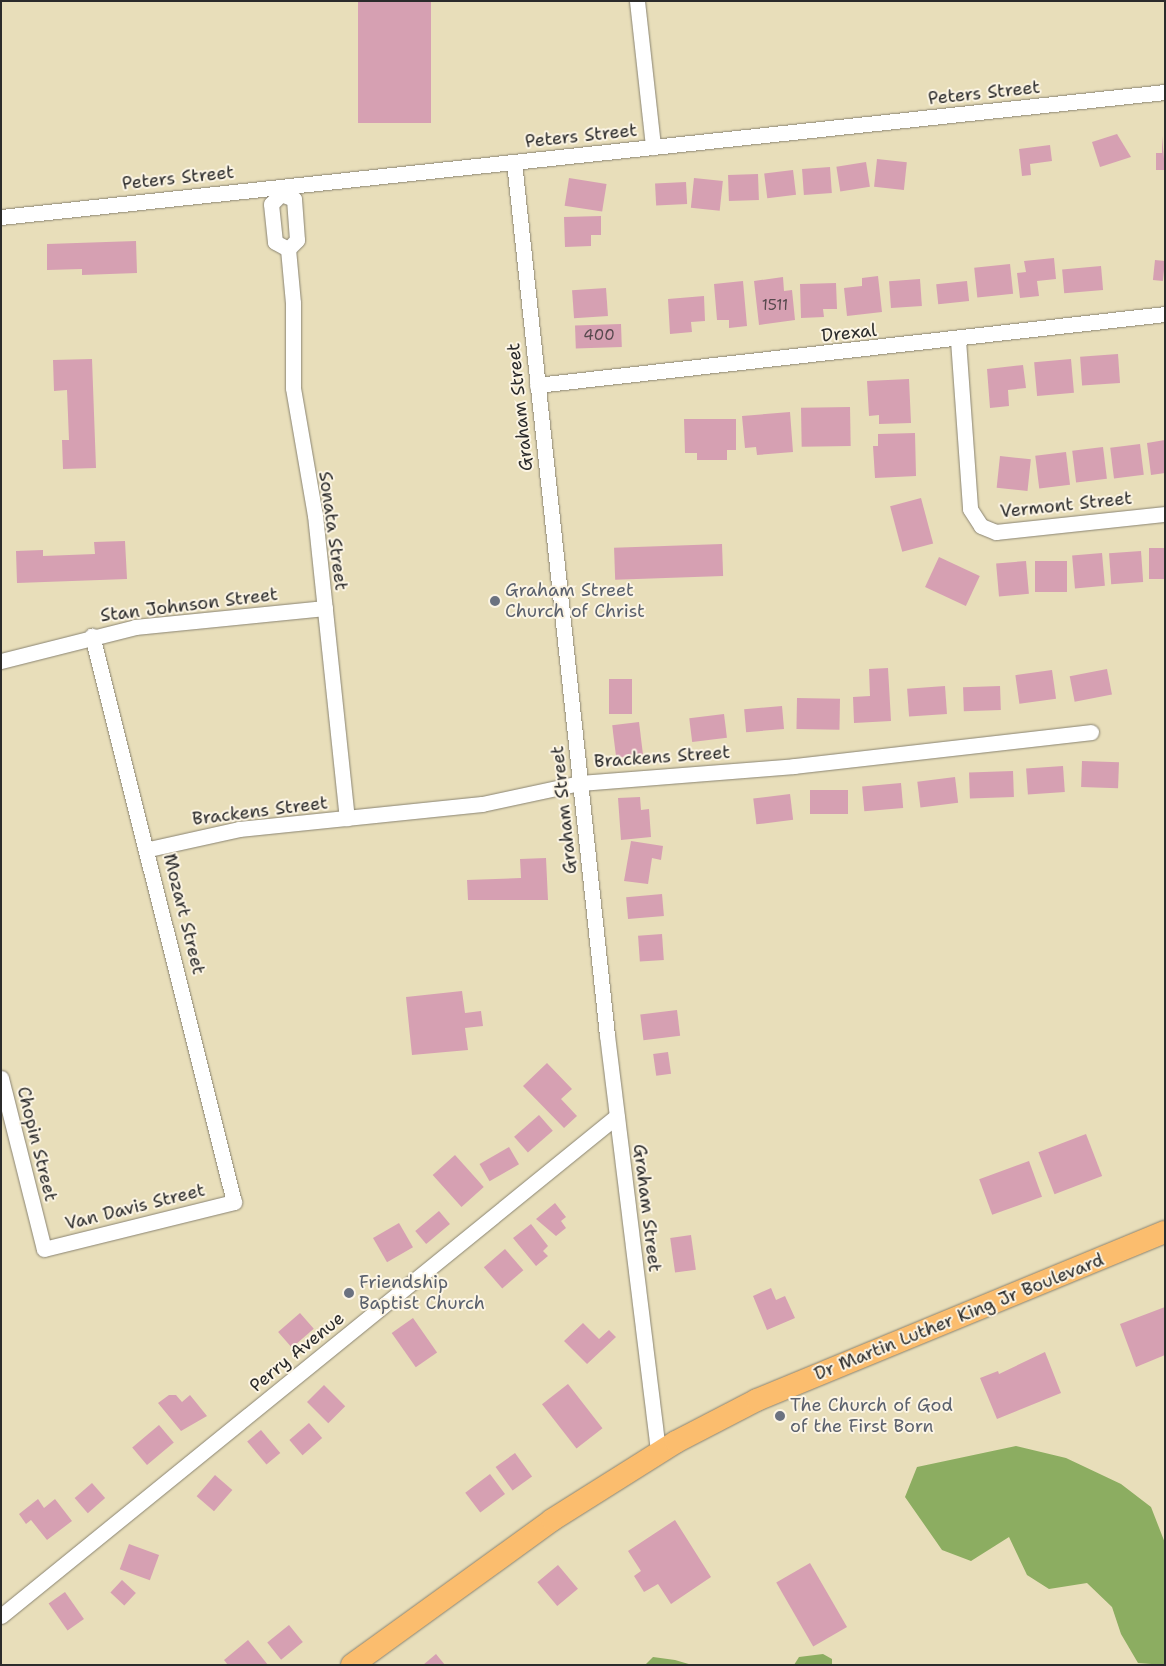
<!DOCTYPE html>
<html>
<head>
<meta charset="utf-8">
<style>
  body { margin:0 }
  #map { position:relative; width:1166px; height:1666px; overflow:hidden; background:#e8deba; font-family:"Shantell Sans",sans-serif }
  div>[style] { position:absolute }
  .forest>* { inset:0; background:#8cad61 }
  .building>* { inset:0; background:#d6a0b2; transform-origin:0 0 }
  .roads { filter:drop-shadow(0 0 1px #8a8472) drop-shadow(0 0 1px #8a8472) }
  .minor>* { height:15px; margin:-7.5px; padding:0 7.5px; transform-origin:7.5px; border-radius:7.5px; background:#fff }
  .primary>* { height:22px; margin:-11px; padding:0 11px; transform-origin:11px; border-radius:11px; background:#fbbd6e }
  .dots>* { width:14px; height:14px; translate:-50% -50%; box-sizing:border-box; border:2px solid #fcf5e5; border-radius:50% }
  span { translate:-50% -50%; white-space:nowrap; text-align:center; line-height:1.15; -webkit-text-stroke:4px #fcf5e5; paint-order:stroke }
  .number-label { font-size:15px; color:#56484d }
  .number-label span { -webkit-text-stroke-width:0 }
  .street-label { font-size:18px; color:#2b2b2b }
  .worship-label { font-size:18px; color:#5b616d }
  .left { translate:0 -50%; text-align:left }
  .frame { position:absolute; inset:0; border:2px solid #2b2b2b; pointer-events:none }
</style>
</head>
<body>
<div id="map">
  <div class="forest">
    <i style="clip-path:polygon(1016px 1446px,1066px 1458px,1121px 1484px,1151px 1507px,1165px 1543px,1165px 1665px,1138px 1663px,1121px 1634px,1112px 1607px,1087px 1583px,1049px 1589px,1027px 1575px,1009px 1537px,971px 1561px,942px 1550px,905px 1497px,917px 1467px)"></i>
    <i style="clip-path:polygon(823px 1654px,832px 1659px,832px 1665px,794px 1665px,799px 1657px)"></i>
    <i style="clip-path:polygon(653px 1657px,675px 1660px,692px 1665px,645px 1665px)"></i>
  </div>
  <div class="building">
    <i style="left:358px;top:1px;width:73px;height:122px"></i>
    <i style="clip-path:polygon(1117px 134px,1131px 157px,1100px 167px,1092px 142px)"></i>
    <i style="clip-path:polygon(1162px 136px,1165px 170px,1156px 170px,1156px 153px,1162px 153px)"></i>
    <i style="clip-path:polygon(1050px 145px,1052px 161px,1030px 164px,1031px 175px,1022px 176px,1019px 149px)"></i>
    <i style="left:877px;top:159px;width:30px;height:28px;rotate:6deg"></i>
    <i style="left:866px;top:162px;width:25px;height:30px;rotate:81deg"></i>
    <i style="left:830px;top:167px;width:26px;height:28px;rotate:86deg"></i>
    <i style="left:793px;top:170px;width:25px;height:29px;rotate:83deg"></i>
    <i style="left:758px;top:174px;width:26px;height:30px;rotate:88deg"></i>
    <i style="left:569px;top:178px;width:38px;height:28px;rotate:9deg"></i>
    <i style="left:694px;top:178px;width:29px;height:30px;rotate:6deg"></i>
    <i style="left:686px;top:182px;width:22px;height:31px;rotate:87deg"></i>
    <i style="clip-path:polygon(601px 216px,601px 235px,591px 235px,591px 246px,565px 247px,564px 217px)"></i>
    <i style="clip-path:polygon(136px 241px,137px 273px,82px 275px,82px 269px,47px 270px,47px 244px)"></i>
    <i style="clip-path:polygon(1054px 258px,1056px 279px,1037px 281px,1039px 296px,1020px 298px,1017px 273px,1026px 272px,1024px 261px)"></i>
    <i style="left:1155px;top:260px;width:10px;height:20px;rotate:6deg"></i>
    <i style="left:1010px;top:264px;width:30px;height:36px;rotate:84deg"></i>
    <i style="left:1101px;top:266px;width:24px;height:39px;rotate:85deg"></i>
    <i style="clip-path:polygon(878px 276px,882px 312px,847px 316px,844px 288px,862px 286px,862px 278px)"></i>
    <i style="clip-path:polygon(783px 277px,784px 291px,792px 290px,795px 320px,759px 325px,754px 281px)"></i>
    <i style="left:920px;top:279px;width:27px;height:31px;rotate:86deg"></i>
    <i style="clip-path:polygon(743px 281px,747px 326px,729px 328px,729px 320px,717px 320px,714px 284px)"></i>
    <i style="left:967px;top:281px;width:20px;height:31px;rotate:84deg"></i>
    <i style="clip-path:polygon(836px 283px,837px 309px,823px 309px,824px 317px,801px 318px,800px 284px)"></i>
    <i style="left:606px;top:288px;width:28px;height:34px;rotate:86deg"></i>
    <i style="clip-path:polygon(704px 296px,705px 321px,691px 322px,692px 332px,670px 334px,668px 299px)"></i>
    <i style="left:621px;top:324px;width:23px;height:46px;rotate:88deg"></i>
    <i style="left:1118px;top:354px;width:29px;height:38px;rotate:86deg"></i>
    <i style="clip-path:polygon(92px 359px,96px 468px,63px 469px,62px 440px,69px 440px,67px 390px,54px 391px,53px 360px)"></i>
    <i style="left:1071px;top:359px;width:34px;height:37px;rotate:85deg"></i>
    <i style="clip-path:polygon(1023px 365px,1026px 388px,1008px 390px,1009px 406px,990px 408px,987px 369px)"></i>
    <i style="clip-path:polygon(909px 379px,911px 423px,879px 424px,879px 415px,869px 416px,867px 381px)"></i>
    <i style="left:850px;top:407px;width:39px;height:49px;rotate:89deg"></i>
    <i style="clip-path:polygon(790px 412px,793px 452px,757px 455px,756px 447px,745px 448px,742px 416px)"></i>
    <i style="clip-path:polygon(684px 419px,736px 419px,736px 450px,727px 450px,727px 460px,697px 460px,697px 453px,685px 453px)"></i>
    <i style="clip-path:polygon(915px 433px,916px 476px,875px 478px,873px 446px,878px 446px,878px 434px)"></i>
    <i style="clip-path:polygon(1165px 440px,1165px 473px,1151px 475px,1147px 443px)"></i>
    <i style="left:1140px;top:444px;width:31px;height:30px;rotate:83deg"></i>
    <i style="left:1103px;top:447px;width:32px;height:31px;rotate:83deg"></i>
    <i style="left:1066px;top:452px;width:33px;height:31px;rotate:83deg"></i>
    <i style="left:1000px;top:456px;width:31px;height:32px;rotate:6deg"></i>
    <i style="left:921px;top:498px;width:47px;height:32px;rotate:75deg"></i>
    <i style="clip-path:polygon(125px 541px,127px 579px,17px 583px,16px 551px,43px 550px,43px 556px,95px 554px,94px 542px)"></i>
    <i style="left:722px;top:544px;width:32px;height:108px;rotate:88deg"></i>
    <i style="left:1165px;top:548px;width:31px;height:16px;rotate:90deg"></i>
    <i style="left:1141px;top:551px;width:31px;height:32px;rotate:86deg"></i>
    <i style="left:1102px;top:553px;width:33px;height:30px;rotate:85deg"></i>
    <i style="left:939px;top:557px;width:45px;height:33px;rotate:25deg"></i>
    <i style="left:1026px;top:561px;width:33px;height:30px;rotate:85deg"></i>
    <i style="left:1035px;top:561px;width:32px;height:31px"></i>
    <i style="clip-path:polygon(888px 668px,891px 721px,854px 723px,853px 697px,870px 696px,869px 669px)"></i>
    <i style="left:1107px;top:669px;width:26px;height:38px;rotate:79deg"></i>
    <i style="left:1052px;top:670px;width:29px;height:37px;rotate:82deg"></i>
    <i style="left:609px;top:679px;width:23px;height:35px"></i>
    <i style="left:945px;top:686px;width:28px;height:38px;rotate:86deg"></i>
    <i style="left:1000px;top:686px;width:24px;height:37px;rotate:88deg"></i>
    <i style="left:797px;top:698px;width:43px;height:31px;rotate:1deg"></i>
    <i style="left:782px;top:706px;width:23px;height:38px;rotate:85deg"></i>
    <i style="left:724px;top:714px;width:24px;height:35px;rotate:83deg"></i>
    <i style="left:639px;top:722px;width:33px;height:27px;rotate:83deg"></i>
    <i style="left:1082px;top:761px;width:37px;height:26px;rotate:2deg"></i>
    <i style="left:1063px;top:766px;width:26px;height:37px;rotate:86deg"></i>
    <i style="left:1013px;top:771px;width:26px;height:44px;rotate:88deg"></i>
    <i style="left:955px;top:777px;width:26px;height:38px;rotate:83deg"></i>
    <i style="left:901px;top:783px;width:25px;height:39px;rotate:85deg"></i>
    <i style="left:810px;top:790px;width:38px;height:24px"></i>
    <i style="left:790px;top:794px;width:26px;height:37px;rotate:83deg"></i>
    <i style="clip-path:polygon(640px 797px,641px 810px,649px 809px,651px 837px,621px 840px,618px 798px)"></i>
    <i style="clip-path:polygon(631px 841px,663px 846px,661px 860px,652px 858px,648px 884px,624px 881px)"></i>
    <i style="clip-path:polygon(546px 858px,548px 900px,468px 900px,467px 880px,521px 878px,520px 859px)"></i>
    <i style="left:662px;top:894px;width:22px;height:36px;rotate:85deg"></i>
    <i style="left:662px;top:934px;width:26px;height:24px;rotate:86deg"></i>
    <i style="clip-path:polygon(462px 991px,465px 1013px,481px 1011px,483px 1026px,465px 1028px,468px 1050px,412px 1055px,406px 997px)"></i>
    <i style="left:677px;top:1010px;width:26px;height:37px;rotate:83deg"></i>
    <i style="left:668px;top:1052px;width:22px;height:15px;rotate:82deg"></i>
    <i style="clip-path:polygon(547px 1063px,572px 1089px,561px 1099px,577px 1116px,564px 1128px,523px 1086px)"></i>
    <i style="left:539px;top:1115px;width:21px;height:33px;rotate:49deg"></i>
    <i style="left:1086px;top:1134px;width:45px;height:51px;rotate:69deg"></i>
    <i style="left:509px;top:1147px;width:20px;height:34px;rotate:60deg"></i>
    <i style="left:455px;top:1155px;width:43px;height:30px;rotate:48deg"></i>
    <i style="left:1029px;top:1161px;width:38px;height:53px;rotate:70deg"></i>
    <i style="clip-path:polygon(555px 1203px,566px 1217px,561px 1221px,566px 1228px,556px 1236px,536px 1219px)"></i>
    <i style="left:439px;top:1211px;width:17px;height:31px;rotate:50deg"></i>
    <i style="left:399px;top:1223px;width:28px;height:30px;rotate:60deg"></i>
    <i style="clip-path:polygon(531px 1224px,548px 1246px,543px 1251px,548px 1256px,536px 1266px,513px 1238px)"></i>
    <i style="left:691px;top:1235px;width:35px;height:21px;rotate:82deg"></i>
    <i style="left:505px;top:1249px;width:28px;height:28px;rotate:49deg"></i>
    <i style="clip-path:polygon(771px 1288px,776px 1300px,785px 1296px,795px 1318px,767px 1330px,753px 1296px)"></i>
    <i style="clip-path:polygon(1165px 1307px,1165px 1355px,1136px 1367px,1120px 1324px)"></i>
    <i style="left:300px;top:1313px;width:21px;height:29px;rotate:49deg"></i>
    <i style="left:413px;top:1318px;width:42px;height:26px;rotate:55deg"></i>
    <i style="clip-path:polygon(583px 1323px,599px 1339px,609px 1330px,616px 1337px,587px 1364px,564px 1341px)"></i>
    <i style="clip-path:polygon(1045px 1352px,1061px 1393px,997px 1419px,980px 1378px,998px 1371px,999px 1374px)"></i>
    <i style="left:568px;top:1384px;width:56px;height:33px;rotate:52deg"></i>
    <i style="left:324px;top:1385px;width:30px;height:24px;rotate:45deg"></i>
    <i style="clip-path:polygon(169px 1395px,176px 1395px,182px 1402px,190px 1395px,207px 1416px,181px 1431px,158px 1403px)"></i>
    <i style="left:309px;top:1423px;width:20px;height:26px;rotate:49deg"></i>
    <i style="left:159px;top:1425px;width:23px;height:35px;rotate:50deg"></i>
    <i style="left:261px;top:1430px;width:30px;height:18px;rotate:50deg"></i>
    <i style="left:515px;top:1453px;width:29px;height:24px;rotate:54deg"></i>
    <i style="left:490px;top:1474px;width:25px;height:31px;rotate:53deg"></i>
    <i style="left:215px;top:1475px;width:23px;height:28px;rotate:41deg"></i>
    <i style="left:92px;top:1483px;width:20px;height:23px;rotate:49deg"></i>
    <i style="clip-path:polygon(38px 1499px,44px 1508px,55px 1499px,72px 1521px,47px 1540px,31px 1520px,26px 1524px,19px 1514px)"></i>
    <i style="clip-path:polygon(675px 1520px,711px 1577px,671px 1604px,658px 1584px,644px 1592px,634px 1576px,641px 1571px,628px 1551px)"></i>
    <i style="left:129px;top:1544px;width:32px;height:27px;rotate:20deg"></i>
    <i style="left:810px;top:1563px;width:74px;height:39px;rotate:60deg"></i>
    <i style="left:558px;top:1565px;width:31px;height:27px;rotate:50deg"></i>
    <i style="left:122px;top:1580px;width:19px;height:17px;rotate:43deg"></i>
    <i style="left:65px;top:1592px;width:33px;height:20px;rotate:55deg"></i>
    <i style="left:289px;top:1625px;width:22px;height:28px;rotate:51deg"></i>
    <i style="clip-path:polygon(248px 1640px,268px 1665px,228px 1665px,224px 1660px)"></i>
    <i style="clip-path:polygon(436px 1654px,445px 1665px,423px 1665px)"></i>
  </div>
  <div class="roads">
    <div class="minor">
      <i style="left:637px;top:1px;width:147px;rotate:83.7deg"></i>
      <i style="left:514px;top:162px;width:878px;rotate:83.92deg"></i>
      <i style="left:607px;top:1035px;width:421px;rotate:83deg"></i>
      <i style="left:281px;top:194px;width:14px;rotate:21deg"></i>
      <i style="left:294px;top:199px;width:41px;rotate:85.8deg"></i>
      <i style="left:297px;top:240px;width:13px;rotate:135deg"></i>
      <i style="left:281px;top:194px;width:14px;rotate:135deg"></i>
      <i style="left:271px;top:204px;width:38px;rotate:84deg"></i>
      <i style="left:275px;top:242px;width:15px;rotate:28deg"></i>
      <i style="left:1px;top:217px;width:1171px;rotate:-6.13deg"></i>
      <i style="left:288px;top:249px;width:54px;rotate:84.7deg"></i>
      <i style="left:293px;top:303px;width:85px;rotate:90deg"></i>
      <i style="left:293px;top:388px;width:129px;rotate:80.2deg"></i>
      <i style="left:315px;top:515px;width:305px;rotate:84deg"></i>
      <i style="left:958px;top:340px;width:169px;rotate:85.9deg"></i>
      <i style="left:970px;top:509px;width:20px;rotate:57deg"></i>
      <i style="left:981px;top:526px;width:16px;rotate:22deg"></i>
      <i style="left:996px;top:532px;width:170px;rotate:-6.1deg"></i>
      <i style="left:537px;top:385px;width:632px;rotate:-6.45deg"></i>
      <i style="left:1px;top:661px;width:138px;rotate:-14.2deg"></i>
      <i style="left:135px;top:627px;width:191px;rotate:-5.7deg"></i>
      <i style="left:149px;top:849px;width:92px;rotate:-12.5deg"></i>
      <i style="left:239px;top:829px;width:244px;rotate:-5.9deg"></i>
      <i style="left:482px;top:804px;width:100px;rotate:-12.1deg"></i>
      <i style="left:580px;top:783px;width:215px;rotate:-4.5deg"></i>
      <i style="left:794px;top:766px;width:299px;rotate:-6.5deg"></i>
      <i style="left:1px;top:1078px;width:176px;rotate:75.9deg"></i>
      <i style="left:44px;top:1249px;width:196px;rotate:-13.9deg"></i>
      <i style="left:234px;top:1202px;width:584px;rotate:-104.08deg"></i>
      <i style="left:1px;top:1616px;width:793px;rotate:-39.07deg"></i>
    </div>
    <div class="primary">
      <i style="left:352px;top:1665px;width:247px;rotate:-35.9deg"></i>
      <i style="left:552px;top:1520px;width:146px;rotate:-32.2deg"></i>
      <i style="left:676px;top:1442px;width:91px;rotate:-27.4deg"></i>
      <i style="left:757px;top:1400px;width:441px;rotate:-22.4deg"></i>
    </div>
  </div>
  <div class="dots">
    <i style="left:495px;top:601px;background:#6b7280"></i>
    <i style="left:349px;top:1293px;background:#6b7280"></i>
    <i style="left:780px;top:1416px;background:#6b7280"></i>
  </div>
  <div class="number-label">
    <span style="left:775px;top:306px">1511</span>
    <span style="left:599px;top:336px">400</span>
  </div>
  <div class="street-label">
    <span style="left:984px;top:93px;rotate:-6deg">Peters Street</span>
    <span style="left:581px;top:136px;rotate:-6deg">Peters Street</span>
    <span style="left:178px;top:178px;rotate:-6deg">Peters Street</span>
    <span style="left:849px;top:333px;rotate:-6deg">Drexal</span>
    <span style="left:520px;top:407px;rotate:-96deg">Graham Street</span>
    <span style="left:1066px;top:505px;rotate:-6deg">Vermont Street</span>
    <span style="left:333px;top:531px;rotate:82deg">Sonata Street</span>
    <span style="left:189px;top:605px;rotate:-7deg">Stan Johnson Street</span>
    <span style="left:662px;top:757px;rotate:-4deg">Brackens Street</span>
    <span style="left:564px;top:810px;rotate:-96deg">Graham Street</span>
    <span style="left:260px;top:811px;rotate:-7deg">Brackens Street</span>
    <span style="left:184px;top:914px;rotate:76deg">Mozart Street</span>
    <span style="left:37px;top:1144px;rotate:76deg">Chopin Street</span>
    <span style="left:135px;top:1207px;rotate:-14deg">Van Davis Street</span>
    <span style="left:647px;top:1208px;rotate:83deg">Graham Street</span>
    <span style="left:959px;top:1317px;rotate:-22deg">Dr Martin Luther King Jr Boulevard</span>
    <span style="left:297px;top:1352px;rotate:-39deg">Perry Avenue</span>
  </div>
  <div class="worship-label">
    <span class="left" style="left:505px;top:601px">Graham Street<br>Church of Christ</span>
    <span class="left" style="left:359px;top:1293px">Friendship<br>Baptist Church</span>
    <span class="left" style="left:790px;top:1416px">The Church of God<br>of the First Born</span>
  </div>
  <div class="frame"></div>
</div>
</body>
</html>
